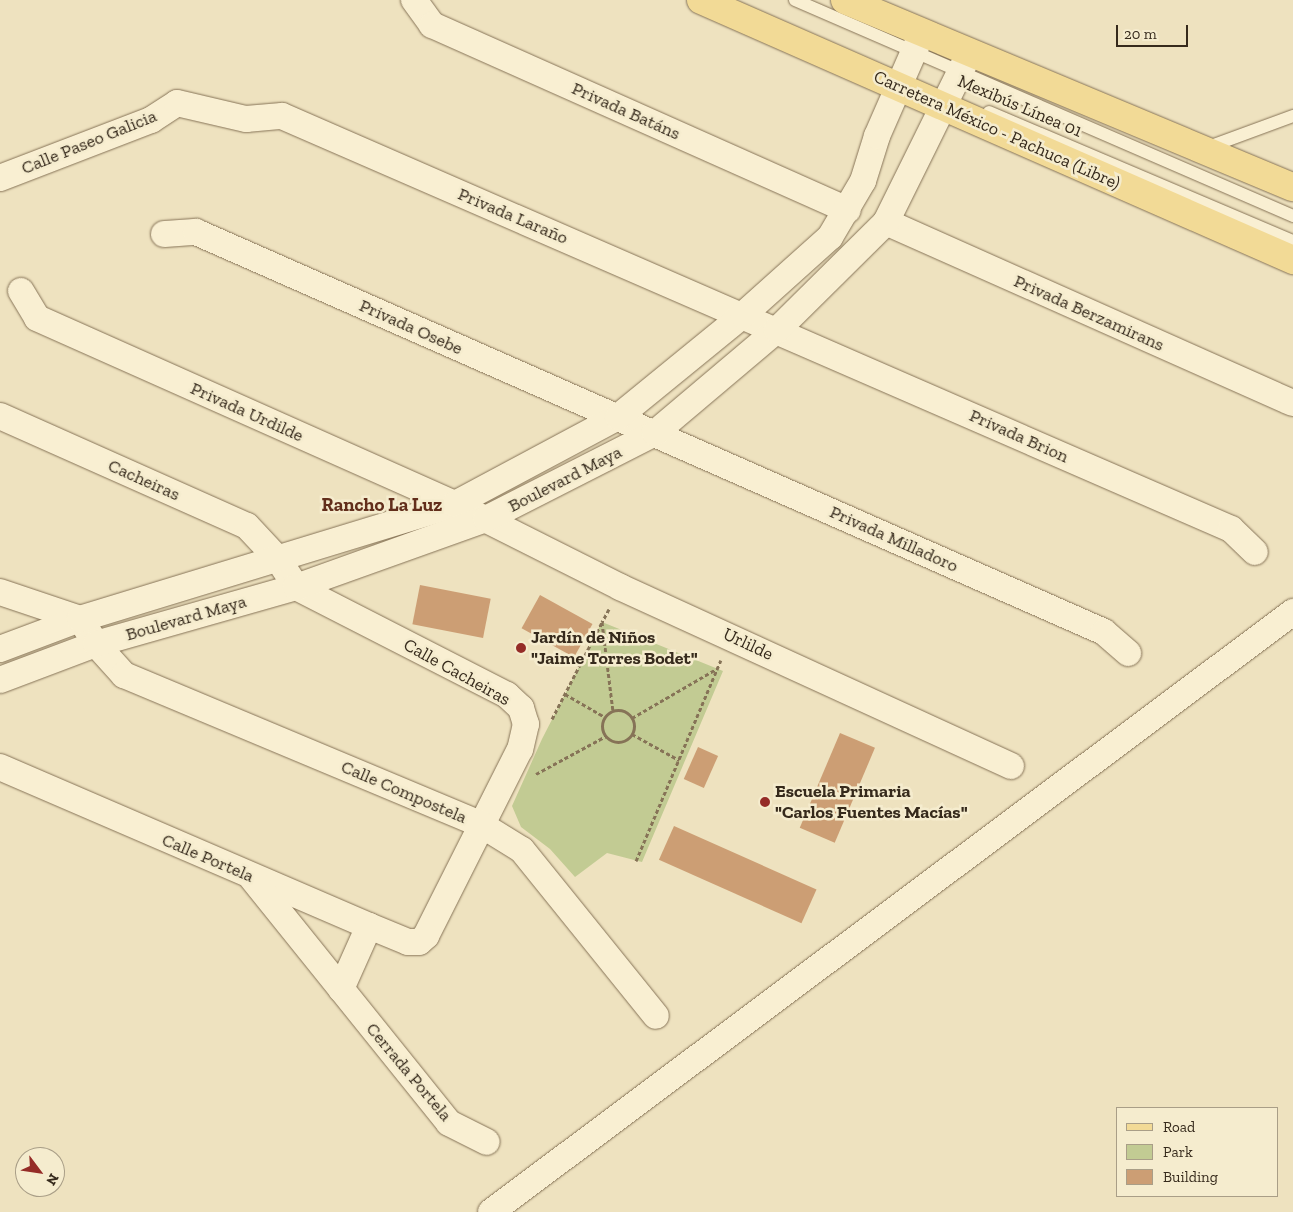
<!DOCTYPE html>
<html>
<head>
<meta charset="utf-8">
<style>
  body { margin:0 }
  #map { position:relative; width:1293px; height:1212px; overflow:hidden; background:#eee2bf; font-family:"Zilla Slab",serif }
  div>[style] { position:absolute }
  .green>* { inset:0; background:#c2cb93 }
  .building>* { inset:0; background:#cc9e74; transform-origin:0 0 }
  .path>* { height:3px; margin-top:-1.5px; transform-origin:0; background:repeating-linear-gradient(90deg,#867357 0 4px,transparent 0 6.5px) }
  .path>.ring { margin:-1.5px; padding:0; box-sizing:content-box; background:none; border:3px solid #867357; border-radius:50% }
  .roads { filter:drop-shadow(0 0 1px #867357) drop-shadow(0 0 1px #867357) }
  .lane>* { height:12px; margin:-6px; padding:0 6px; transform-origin:6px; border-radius:6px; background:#f9efd2 }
  .street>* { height:26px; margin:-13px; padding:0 13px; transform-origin:13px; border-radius:13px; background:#f9efd2 }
  .primary>* { height:28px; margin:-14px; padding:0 14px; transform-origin:14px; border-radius:14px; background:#f2da96 }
  .dots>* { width:14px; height:14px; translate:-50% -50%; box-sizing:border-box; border:2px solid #f5ecce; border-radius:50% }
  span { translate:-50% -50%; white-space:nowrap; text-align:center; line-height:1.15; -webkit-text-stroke:5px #f5ecce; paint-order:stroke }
  .street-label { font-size:18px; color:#362a1c }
  .poi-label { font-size:18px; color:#362a1c; font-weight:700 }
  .left { translate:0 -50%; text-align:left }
  .neighbourhood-label { font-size:19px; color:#622e1b; font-weight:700 }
  .legend { position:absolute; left:1116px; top:1107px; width:162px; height:90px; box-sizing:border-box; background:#f5ecce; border:1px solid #a99e87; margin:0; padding:6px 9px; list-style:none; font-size:15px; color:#362a1c }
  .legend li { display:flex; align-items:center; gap:10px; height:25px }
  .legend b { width:25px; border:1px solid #a99e87 }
  .north { position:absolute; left:15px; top:1147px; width:50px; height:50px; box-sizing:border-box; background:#f5ecce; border:1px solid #a99e87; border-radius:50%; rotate:121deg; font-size:14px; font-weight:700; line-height:20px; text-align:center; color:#362a1c }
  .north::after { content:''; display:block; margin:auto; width:18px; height:22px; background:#952c27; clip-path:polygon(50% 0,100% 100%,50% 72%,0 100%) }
  .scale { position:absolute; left:1116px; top:25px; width:72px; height:22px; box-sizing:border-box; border:2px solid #362a1c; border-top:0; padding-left:6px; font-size:15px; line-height:18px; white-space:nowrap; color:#362a1c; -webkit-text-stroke:4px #f5ecce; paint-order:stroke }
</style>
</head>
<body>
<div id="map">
  <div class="green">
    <i style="clip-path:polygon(602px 622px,723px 671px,642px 862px,607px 853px,575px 877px,550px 849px,521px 827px,512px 806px,542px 739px)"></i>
  </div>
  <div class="building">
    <i style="left:420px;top:585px;width:72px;height:40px;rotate:11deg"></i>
    <i style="left:540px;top:595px;width:60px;height:38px;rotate:29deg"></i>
    <i style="left:840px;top:733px;width:38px;height:103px;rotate:23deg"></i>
    <i style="left:698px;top:747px;width:22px;height:35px;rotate:24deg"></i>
    <i style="left:674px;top:826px;width:156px;height:37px;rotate:24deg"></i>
  </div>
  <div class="path">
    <i style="left:609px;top:609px;width:15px;rotate:118deg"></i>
    <i style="left:602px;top:622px;width:90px;rotate:83deg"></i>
    <i style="left:565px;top:694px;width:46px;rotate:29.9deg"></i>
    <i class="ring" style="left:602px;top:710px;width:29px;height:29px"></i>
    <i style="left:632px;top:718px;width:99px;rotate:-30.2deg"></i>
    <i style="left:552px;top:719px;width:109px;rotate:-62.7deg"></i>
    <i style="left:632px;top:734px;width:54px;rotate:29deg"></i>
    <i style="left:536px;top:774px;width:80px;rotate:-28.5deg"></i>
    <i style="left:636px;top:861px;width:218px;rotate:-67.1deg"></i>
  </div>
  <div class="roads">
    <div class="lane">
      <i style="left:795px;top:0;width:543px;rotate:23.45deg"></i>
      <i style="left:989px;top:112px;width:330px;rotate:23deg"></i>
      <i style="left:1206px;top:148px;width:93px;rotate:-20.2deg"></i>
    </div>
    <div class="street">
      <i style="left:414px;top:0;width:31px;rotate:54deg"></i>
      <i style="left:432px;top:25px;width:455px;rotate:24deg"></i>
      <i style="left:0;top:178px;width:162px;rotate:-21deg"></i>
      <i style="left:151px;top:120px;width:31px;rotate:-33deg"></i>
      <i style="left:177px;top:103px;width:71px;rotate:13.1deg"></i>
      <i style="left:246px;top:119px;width:36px;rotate:-5deg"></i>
      <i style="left:282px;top:116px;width:1035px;rotate:23.52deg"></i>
      <i style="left:1231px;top:529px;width:33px;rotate:44deg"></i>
      <i style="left:886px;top:222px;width:445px;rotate:24deg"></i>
      <i style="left:164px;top:234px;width:32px;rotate:-4deg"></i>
      <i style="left:196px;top:232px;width:992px;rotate:23.77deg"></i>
      <i style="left:1104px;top:632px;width:32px;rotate:41deg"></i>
      <i style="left:21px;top:291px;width:31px;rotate:59deg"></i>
      <i style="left:37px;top:318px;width:458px;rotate:24deg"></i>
      <i style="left:455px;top:504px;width:185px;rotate:26.7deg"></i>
      <i style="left:620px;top:587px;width:430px;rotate:24.6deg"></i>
      <i style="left:0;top:416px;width:270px;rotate:24deg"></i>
      <i style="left:247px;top:526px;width:45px;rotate:46.8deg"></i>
      <i style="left:278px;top:559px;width:33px;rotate:57deg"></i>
      <i style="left:296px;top:587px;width:237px;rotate:27.1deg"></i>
      <i style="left:507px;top:695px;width:19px;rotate:43deg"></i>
      <i style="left:521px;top:708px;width:17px;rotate:73deg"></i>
      <i style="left:526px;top:724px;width:26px;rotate:103deg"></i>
      <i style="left:520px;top:749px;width:209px;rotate:116.7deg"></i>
      <i style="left:426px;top:936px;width:9px;rotate:139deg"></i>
      <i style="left:419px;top:942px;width:11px;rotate:180deg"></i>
      <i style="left:408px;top:942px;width:42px;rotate:-157.7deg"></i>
      <i style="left:369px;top:926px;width:402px;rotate:-156.7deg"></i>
      <i style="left:0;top:592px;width:84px;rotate:18.6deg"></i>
      <i style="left:80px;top:619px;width:30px;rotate:57deg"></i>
      <i style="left:96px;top:644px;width:42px;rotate:47.9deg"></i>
      <i style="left:124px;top:675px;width:386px;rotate:22.7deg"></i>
      <i style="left:480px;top:824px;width:49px;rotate:31.8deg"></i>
      <i style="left:522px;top:850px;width:213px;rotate:51.1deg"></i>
      <i style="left:0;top:649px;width:85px;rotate:-20.6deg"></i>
      <i style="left:80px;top:619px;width:392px;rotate:-17deg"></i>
      <i style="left:455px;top:504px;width:185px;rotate:-28.1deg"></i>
      <i style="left:618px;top:417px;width:161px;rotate:-39.2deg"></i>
      <i style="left:743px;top:315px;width:117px;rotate:-41.9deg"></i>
      <i style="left:830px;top:237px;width:65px;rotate:-59.5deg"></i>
      <i style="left:863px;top:181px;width:47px;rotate:-72.7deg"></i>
      <i style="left:877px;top:136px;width:112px;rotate:-66.4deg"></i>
      <i style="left:0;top:680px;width:103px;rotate:-20.6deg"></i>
      <i style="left:96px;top:644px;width:208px;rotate:-15.9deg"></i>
      <i style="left:296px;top:587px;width:202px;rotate:-19.7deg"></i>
      <i style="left:486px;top:519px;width:190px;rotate:-27deg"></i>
      <i style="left:655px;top:433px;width:160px;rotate:-40.2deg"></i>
      <i style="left:777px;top:330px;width:153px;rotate:-44.7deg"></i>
      <i style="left:886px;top:222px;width:187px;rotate:-63.7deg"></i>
      <i style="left:252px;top:878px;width:314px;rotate:51.2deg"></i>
      <i style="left:449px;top:1123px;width:42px;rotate:26.6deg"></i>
      <i style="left:341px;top:989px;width:69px;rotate:-66deg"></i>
      <i style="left:491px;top:1212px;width:1002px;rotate:-36.8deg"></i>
    </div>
    <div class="primary">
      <i style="left:701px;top:0;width:647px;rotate:23.71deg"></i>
      <i style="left:845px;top:0;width:485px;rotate:22.7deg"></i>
    </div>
  </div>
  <div class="dots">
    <i style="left:521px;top:648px;background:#952c27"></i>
    <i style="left:765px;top:802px;background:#952c27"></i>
  </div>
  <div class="street-label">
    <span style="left:1020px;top:106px;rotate:23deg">Mexibús Línea 01</span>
    <span style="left:626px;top:111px;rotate:24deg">Privada Batáns</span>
    <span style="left:997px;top:130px;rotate:24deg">Carretera México - Pachuca (Libre)</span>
    <span style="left:89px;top:142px;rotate:-22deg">Calle Paseo Galicia</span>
    <span style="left:513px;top:216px;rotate:23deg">Privada Laraño</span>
    <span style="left:1089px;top:313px;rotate:24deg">Privada Berzamirans</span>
    <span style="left:411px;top:327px;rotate:24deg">Privada Osebe</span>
    <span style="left:247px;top:412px;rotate:24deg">Privada Urdilde</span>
    <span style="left:1019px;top:436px;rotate:24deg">Privada Brion</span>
    <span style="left:565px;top:479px;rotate:-27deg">Boulevard Maya</span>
    <span style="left:144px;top:480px;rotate:24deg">Cacheiras</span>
    <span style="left:894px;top:539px;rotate:24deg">Privada Milladoro</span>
    <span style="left:186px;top:618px;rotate:-16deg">Boulevard Maya</span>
    <span style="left:748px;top:644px;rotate:25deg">Urlilde</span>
    <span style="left:457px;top:672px;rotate:29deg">Calle Cacheiras</span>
    <span style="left:404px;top:792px;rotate:23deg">Calle Compostela</span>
    <span style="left:208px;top:858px;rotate:23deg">Calle Portela</span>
    <span style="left:409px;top:1072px;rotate:50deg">Cerrada Portela</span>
  </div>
  <div class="poi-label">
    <span class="left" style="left:531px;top:648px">Jardín de Niños<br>"Jaime Torres Bodet"</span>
    <span class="left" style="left:775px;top:802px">Escuela Primaria<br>"Carlos Fuentes Macías"</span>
  </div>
  <div class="neighbourhood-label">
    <span style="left:382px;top:505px">Rancho La Luz</span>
  </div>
  <ul class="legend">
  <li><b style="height:6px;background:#f2da96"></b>Road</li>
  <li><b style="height:14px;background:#c2cb93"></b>Park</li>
  <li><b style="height:14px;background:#cc9e74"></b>Building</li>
  </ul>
  <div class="north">N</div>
  <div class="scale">20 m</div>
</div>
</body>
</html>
